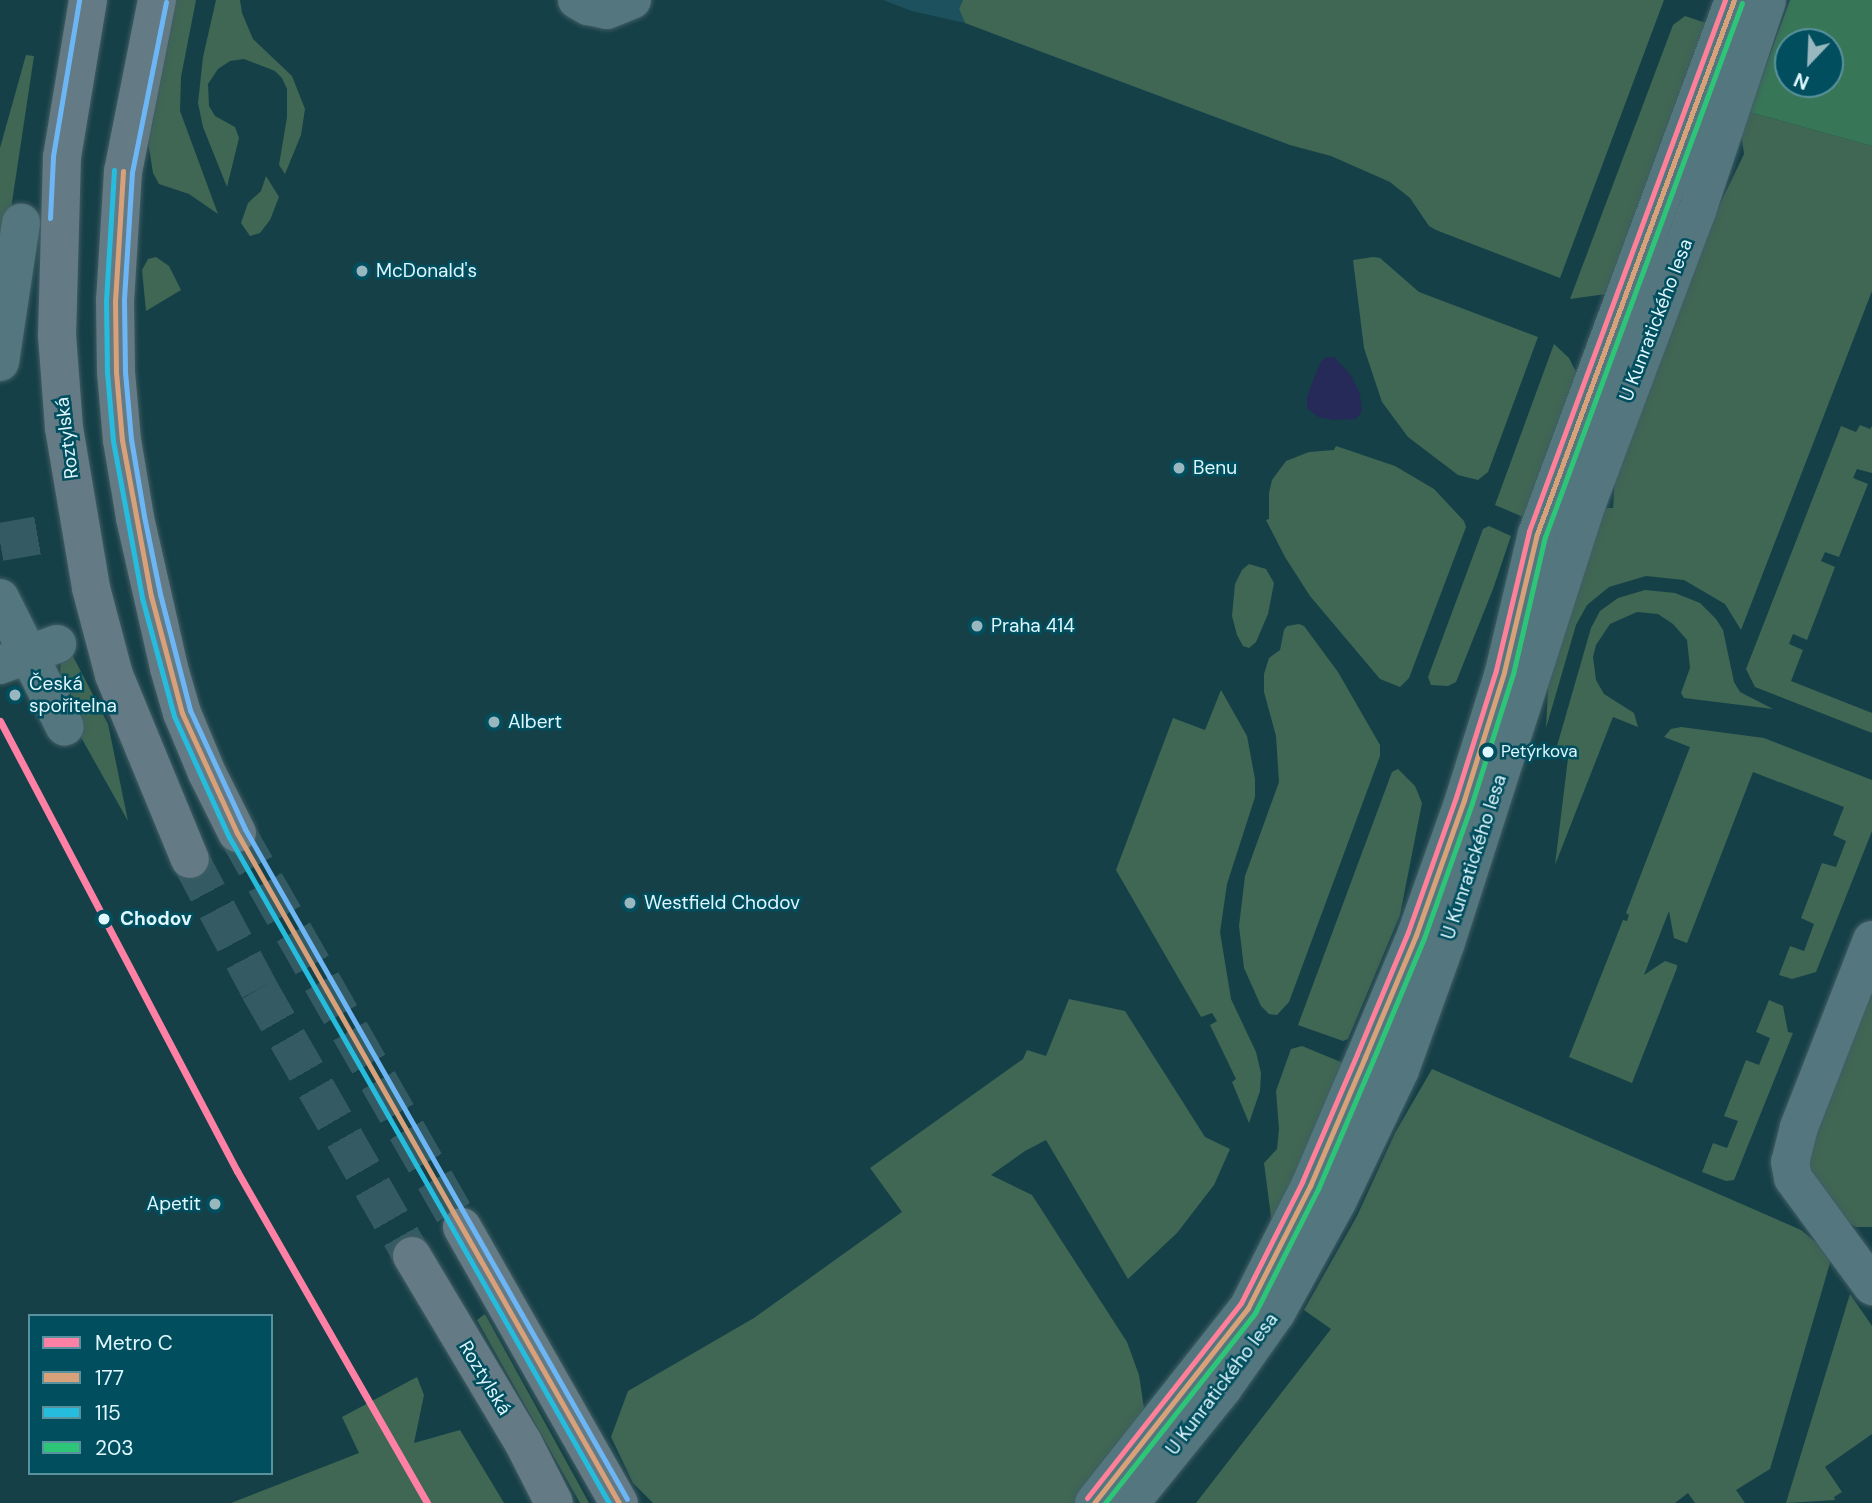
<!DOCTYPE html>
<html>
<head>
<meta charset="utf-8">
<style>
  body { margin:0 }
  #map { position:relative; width:1872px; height:1503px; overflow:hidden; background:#164048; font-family:"DM Sans",sans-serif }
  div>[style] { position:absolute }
  .built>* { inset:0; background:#1e515e }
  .green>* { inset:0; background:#3f6754 }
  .forest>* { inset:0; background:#387658 }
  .water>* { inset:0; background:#252a58 }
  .minor-tunnel>* { height:38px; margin-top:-19px; transform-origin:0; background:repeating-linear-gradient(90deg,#345b63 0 38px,transparent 0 57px) }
  .major-tunnel>* { height:38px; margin-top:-19px; transform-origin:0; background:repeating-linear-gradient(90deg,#345b63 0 38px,transparent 0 57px) }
  .roads { filter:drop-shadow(0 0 2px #415d63) drop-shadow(0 0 2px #415d63) }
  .minor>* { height:38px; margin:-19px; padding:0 19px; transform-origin:19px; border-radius:19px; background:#54767e }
  .major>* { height:38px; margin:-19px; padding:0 19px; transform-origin:19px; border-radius:19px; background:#647a84 }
  .bus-1>* { height:5px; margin:-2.5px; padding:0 2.5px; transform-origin:2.5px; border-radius:2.5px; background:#d9a179 }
  .bus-2>* { height:5px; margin:-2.5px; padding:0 2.5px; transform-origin:2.5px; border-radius:2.5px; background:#26bcdd }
  .bus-3>* { height:5px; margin:-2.5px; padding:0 2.5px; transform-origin:2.5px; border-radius:2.5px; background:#2dc577 }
  .bus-4>* { height:5px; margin:-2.5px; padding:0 2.5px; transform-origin:2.5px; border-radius:2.5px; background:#ff8098 }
  .bus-5>* { height:5px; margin:-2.5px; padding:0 2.5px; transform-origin:2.5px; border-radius:2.5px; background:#6db6f5 }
  .metro-1>* { height:7px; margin:-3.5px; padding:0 3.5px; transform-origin:3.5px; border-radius:3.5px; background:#ff80a5 }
  .dots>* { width:19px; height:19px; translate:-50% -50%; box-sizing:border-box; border:4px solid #004e5e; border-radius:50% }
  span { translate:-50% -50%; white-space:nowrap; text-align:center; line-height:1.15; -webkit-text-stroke:5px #004e5e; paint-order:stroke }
  .bus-label { font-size:17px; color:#dff7fe }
  .left { translate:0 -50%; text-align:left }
  .poi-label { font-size:19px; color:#dff7fe }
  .right { translate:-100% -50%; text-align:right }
  .street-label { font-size:19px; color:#dff7fe }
  .stop-label { font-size:19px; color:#dff7fe; font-weight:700 }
  .legend { position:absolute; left:28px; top:1314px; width:245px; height:161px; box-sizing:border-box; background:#004e5e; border:2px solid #59929e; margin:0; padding:9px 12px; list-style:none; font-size:21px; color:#dff7fe }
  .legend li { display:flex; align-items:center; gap:14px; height:35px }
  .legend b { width:35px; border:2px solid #59929e }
  .north { position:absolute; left:1774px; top:28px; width:70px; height:70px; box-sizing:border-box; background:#004e5e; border:2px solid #59929e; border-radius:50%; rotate:203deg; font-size:19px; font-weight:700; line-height:28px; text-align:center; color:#dff7fe }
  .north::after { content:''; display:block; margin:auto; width:24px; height:32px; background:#99b7be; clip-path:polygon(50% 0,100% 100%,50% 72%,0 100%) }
</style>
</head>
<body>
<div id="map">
  <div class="built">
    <i style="clip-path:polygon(883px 0,963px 0,959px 9px,965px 23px,912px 11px)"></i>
  </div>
  <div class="green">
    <i style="clip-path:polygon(176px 0,196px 0,181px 77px,180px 111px,218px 214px,189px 194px,159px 184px,153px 173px,147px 135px,149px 112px)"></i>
    <i style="clip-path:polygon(216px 0,240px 0,242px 13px,253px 39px,292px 76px,305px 109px,301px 135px,285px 174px,279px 165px,287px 117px,287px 89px,282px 78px,275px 71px,244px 59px,230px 61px,218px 69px,208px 84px,209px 106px,215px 116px,235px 127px,239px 138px,227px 187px,203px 127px,198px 103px,203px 57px)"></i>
    <i style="clip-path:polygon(963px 0,1664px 0,1560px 278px,1436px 230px,1429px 226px,1410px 198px,1390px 182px,1331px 156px,1290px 145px,965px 23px,959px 9px)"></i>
    <i style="clip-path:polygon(1685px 16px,1712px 25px,1606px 294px,1570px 299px,1673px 25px)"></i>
    <i style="clip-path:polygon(26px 55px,34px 56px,0 282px,0 148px)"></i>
    <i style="clip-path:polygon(1749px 112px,1872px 146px,1872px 291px,1741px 630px,1725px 604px,1684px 580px,1646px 576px,1609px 587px,1587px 605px,1576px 625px,1546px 728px,1549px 668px,1604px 508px,1613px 508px,1616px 461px,1685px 277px,1744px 154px,1741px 133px)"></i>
    <i style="clip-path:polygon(266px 176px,279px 197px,270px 220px,260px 233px,250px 236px,241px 223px,248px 203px,261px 191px)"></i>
    <i style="clip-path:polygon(156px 257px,169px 266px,181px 290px,146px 311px,142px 270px,148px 259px)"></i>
    <i style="clip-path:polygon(1373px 257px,1380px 258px,1419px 292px,1538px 337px,1488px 472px,1478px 480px,1458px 475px,1408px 437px,1382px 402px,1364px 348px,1353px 260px)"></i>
    <i style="clip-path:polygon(1554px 344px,1569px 358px,1577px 374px,1528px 519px,1495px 505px)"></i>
    <i style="clip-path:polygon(1860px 425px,1870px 429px,1872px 426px,1872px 473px,1857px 469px,1853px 478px,1868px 484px,1839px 557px,1825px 552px,1821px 561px,1835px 567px,1807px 640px,1793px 634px,1789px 644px,1803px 650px,1791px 681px,1872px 713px,1872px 733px,1755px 687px,1746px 669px,1841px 426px,1856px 432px)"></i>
    <i style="clip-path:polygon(1336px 446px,1395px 466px,1434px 489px,1464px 521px,1466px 527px,1409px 678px,1400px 687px,1380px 679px,1310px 596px,1285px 557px,1266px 520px,1269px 519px,1269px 493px,1272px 480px,1286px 461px,1309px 452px,1334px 450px)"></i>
    <i style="clip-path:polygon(1489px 526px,1511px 536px,1493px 589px,1456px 682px,1448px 686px,1431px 685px,1428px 677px,1483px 529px)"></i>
    <i style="clip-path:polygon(1249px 564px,1266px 569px,1274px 583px,1268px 614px,1256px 642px,1249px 648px,1243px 646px,1237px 635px,1232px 616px,1235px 584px,1242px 570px)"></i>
    <i style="clip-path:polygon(1645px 590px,1675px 593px,1700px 603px,1716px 619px,1723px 630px,1734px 682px,1740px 692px,1773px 709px,1684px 698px,1681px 693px,1690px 668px,1687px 640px,1673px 624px,1658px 614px,1637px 612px,1610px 624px,1596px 645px,1593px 657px,1596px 680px,1604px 694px,1634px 713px,1638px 727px,1613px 717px,1555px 865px,1569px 750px,1557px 746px,1591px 628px,1600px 611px,1618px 598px)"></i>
    <i style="clip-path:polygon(1299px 624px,1304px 626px,1338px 672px,1380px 745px,1380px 756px,1289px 1002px,1277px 1015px,1269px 1014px,1261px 1006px,1244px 968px,1239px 926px,1245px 876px,1279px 782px,1276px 736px,1264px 692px,1264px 674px,1269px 658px,1280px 650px,1284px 630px,1287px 626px)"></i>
    <i style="clip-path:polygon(62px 635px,108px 724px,128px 821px,59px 698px)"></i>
    <i style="clip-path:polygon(1221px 690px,1247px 736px,1255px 779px,1255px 797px,1227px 884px,1220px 932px,1231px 999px,1256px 1052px,1261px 1073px,1260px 1091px,1249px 1123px,1232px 1082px,1236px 1079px,1210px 1025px,1217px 1021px,1212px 1013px,1201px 1017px,1116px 870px,1173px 718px,1205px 730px)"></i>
    <i style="clip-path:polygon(1681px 727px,1764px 738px,1872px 780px,1872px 831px,1816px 972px,1792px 979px,1779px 975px,1790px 946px,1804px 951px,1814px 924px,1801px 918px,1822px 863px,1836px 867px,1846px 841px,1833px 835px,1844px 807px,1753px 772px,1687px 943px,1674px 938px,1669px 911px,1644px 975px,1665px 961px,1677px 965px,1677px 968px,1632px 1083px,1569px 1057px,1623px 920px,1627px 921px,1629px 915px,1626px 913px,1690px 747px,1664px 737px,1671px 729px)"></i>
    <i style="clip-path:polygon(1398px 769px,1415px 786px,1422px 803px,1400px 915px,1348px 1039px,1343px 1041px,1298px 1025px,1392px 772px)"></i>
    <i style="clip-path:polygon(1872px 970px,1872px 1227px,1856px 1227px,1842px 1219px,1815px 1182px,1805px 1161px)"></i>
    <i style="clip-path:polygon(1069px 999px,1125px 1011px,1205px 1137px,1230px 1149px,1214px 1185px,1177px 1233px,1128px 1279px,1046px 1140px,1025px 1151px,991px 1175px,1032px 1195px,1127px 1342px,1139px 1375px,1144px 1408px,1129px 1439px,1092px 1485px,1075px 1503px,653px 1503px,633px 1483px,611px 1437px,628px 1391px,754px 1318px,902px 1212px,870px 1168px,1023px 1059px,1027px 1050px,1046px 1056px)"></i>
    <i style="clip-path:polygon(1769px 1000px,1783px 1006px,1788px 1032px,1793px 1033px,1734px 1180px,1726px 1181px,1702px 1172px,1713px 1143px,1727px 1148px,1738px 1121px,1724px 1116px,1746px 1060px,1759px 1065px,1770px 1038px,1756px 1032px)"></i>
    <i style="clip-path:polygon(1302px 1046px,1348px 1065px,1272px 1224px,1264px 1163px,1277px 1149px,1279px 1129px,1276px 1091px,1291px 1049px)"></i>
    <i style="clip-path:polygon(1432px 1069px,1801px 1230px,1832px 1256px,1770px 1469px,1736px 1490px,1745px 1503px,1695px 1503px,1688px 1493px,1675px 1503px,1196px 1503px,1331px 1329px,1304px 1310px,1357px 1216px,1395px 1133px)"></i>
    <i style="clip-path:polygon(1850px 1294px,1872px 1326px,1872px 1434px,1825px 1467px,1842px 1492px,1834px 1497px,1835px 1500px,1786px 1503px)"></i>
    <i style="clip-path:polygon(485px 1314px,577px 1481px,589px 1503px,580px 1503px,477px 1320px)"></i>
    <i style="clip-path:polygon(417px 1377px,424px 1395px,414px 1443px,460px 1430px,504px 1503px,231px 1503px,359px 1453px,342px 1417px)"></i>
  </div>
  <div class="forest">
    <i style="clip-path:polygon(evenodd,1790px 0,1872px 0,1872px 146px,1749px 112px,1790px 0,1788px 42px,1830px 42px,1830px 84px,1788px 84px,1788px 42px)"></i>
  </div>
  <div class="water">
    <i style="clip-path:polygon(1327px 357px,1334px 357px,1351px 375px,1360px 394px,1362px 411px,1356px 419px,1333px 420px,1318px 417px,1307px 408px,1307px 397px,1312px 383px,1321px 362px)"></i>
  </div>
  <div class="minor-tunnel">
    <i style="left:0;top:542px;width:41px;rotate:-9.9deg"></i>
  </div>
  <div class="major-tunnel">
    <i style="left:237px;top:833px;width:454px;rotate:60.3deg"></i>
    <i style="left:190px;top:859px;width:147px;rotate:62deg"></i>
    <i style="left:259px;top:989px;width:308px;rotate:60.2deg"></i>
  </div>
  <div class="roads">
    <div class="minor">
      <i style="left:577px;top:0;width:13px;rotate:29deg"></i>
      <i style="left:588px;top:6px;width:19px;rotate:12deg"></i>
      <i style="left:607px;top:10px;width:27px;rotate:-22deg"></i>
      <i style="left:0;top:362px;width:141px;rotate:-81.4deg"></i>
      <i style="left:0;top:598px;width:144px;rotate:63.3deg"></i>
      <i style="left:0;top:665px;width:61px;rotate:-20.2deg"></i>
      <i style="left:1872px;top:940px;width:201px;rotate:111.3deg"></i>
      <i style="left:1799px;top:1127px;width:36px;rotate:104deg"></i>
      <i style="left:1790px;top:1162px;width:16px;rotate:79deg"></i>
      <i style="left:1793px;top:1178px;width:134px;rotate:53.8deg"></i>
      <i style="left:1094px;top:1503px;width:248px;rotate:-51.7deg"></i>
      <i style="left:1248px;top:1308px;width:137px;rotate:-63.1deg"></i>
      <i style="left:1310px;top:1186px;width:140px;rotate:-66.9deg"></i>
      <i style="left:1365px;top:1057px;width:132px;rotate:-67.3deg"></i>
      <i style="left:1416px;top:935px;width:143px;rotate:-70.4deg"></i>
      <i style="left:1464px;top:800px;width:134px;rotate:-72.6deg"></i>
      <i style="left:1504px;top:672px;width:142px;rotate:-76.6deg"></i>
      <i style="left:1537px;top:534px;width:569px;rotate:-69.75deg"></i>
      <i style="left:1130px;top:1503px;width:148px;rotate:-51deg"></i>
      <i style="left:1223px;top:1388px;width:92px;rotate:-54.8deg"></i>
      <i style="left:1276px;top:1313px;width:127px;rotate:-61.2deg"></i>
      <i style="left:1337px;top:1202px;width:146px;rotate:-64.5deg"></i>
      <i style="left:1400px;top:1070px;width:136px;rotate:-70.2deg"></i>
      <i style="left:1446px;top:942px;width:458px;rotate:-72.2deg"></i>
      <i style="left:1586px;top:506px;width:312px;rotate:-69.4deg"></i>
      <i style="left:1696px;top:214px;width:225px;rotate:-71.6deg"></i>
    </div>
    <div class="major">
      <i style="left:88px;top:0;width:159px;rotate:99.4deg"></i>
      <i style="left:62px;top:157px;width:178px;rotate:91.6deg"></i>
      <i style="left:57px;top:335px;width:93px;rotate:85.7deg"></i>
      <i style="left:64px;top:428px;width:162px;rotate:80.4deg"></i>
      <i style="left:91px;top:588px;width:90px;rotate:75.2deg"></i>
      <i style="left:114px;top:675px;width:199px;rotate:67.6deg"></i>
      <i style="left:157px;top:0;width:174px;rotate:101.2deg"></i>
      <i style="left:123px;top:171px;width:129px;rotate:93.5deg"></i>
      <i style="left:115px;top:300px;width:72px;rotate:89.2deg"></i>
      <i style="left:116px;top:372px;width:68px;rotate:85deg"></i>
      <i style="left:122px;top:440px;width:79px;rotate:80.5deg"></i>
      <i style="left:135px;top:518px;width:154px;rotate:77.2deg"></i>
      <i style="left:169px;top:668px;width:47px;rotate:73.9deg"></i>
      <i style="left:182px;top:713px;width:65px;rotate:67.4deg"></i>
      <i style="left:207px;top:773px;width:67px;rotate:63.4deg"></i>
      <i style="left:462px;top:1227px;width:318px;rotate:60.4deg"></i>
      <i style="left:412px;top:1256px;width:217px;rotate:59.2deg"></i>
      <i style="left:523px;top:1442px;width:68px;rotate:63.1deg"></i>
    </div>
  </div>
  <div class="bus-1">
    <i style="left:123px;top:171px;width:129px;rotate:93.5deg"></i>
    <i style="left:115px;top:300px;width:72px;rotate:89.2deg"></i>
    <i style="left:116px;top:372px;width:68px;rotate:85deg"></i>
    <i style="left:122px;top:440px;width:159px;rotate:79.5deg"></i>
    <i style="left:151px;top:596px;width:121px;rotate:75.2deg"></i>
    <i style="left:182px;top:713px;width:132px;rotate:65.4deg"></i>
    <i style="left:237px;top:833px;width:771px;rotate:60.31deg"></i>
    <i style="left:1094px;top:1503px;width:248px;rotate:-51.7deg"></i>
    <i style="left:1248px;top:1308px;width:137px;rotate:-63.1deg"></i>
    <i style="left:1310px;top:1186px;width:140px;rotate:-66.9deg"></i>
    <i style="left:1365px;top:1057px;width:132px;rotate:-67.3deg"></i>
    <i style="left:1416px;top:935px;width:143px;rotate:-70.4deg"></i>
    <i style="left:1464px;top:800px;width:134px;rotate:-72.6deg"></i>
    <i style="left:1504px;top:672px;width:142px;rotate:-76.6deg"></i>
    <i style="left:1537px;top:534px;width:569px;rotate:-69.75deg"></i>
  </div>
  <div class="bus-2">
    <i style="left:114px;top:170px;width:130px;rotate:93.5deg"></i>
    <i style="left:106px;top:300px;width:72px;rotate:89.2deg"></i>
    <i style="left:107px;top:372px;width:69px;rotate:85deg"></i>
    <i style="left:113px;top:441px;width:160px;rotate:79.5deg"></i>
    <i style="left:142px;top:598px;width:122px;rotate:74.8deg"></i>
    <i style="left:174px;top:716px;width:133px;rotate:65.6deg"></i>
    <i style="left:229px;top:837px;width:767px;rotate:60.29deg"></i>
  </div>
  <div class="bus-3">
    <i style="left:1105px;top:1503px;width:242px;rotate:-51.7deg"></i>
    <i style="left:1255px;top:1313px;width:139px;rotate:-63.1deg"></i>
    <i style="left:1318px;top:1189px;width:140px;rotate:-66.9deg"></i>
    <i style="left:1373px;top:1060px;width:132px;rotate:-67.3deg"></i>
    <i style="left:1424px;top:938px;width:143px;rotate:-70.4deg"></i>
    <i style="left:1472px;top:803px;width:135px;rotate:-72.4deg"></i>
    <i style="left:1513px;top:674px;width:141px;rotate:-76.9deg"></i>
    <i style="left:1545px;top:537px;width:569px;rotate:-69.75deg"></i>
  </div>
  <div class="bus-4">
    <i style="left:1087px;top:1498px;width:248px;rotate:-51.7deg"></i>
    <i style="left:1241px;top:1303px;width:136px;rotate:-63.2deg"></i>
    <i style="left:1302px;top:1182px;width:139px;rotate:-66.7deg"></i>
    <i style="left:1357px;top:1054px;width:132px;rotate:-67.3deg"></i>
    <i style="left:1408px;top:932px;width:143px;rotate:-70.4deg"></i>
    <i style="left:1456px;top:797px;width:133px;rotate:-72.5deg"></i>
    <i style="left:1496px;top:670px;width:143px;rotate:-76.6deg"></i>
    <i style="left:1529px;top:531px;width:566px;rotate:-69.74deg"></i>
  </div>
  <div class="bus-5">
    <i style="left:166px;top:2px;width:173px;rotate:101.3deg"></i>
    <i style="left:132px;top:172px;width:128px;rotate:93.6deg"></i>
    <i style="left:124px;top:300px;width:72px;rotate:89.2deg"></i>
    <i style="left:125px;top:372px;width:67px;rotate:84.9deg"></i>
    <i style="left:131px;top:439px;width:78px;rotate:80.4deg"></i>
    <i style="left:144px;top:516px;width:80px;rotate:78.4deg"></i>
    <i style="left:160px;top:594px;width:120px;rotate:75.5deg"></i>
    <i style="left:190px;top:710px;width:131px;rotate:65.2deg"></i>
    <i style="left:245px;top:829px;width:771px;rotate:60.31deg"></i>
    <i style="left:50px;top:218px;width:62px;rotate:-87.2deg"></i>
    <i style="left:53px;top:156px;width:158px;rotate:-80.5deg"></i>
  </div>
  <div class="metro-1">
    <i style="left:0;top:721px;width:509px;rotate:62.23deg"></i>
    <i style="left:237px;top:1171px;width:383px;rotate:60.2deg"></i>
  </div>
  <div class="dots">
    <i style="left:362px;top:271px;background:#99b7be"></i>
    <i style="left:1179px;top:468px;background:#99b7be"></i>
    <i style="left:977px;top:626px;background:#99b7be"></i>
    <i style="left:15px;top:695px;background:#99b7be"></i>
    <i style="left:494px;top:722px;background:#99b7be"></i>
    <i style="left:1488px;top:752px;background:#dff7fe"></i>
    <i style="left:630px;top:903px;background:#99b7be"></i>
    <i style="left:104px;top:919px;background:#dff7fe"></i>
    <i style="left:215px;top:1204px;background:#99b7be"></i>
  </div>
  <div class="bus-label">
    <span class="left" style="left:1501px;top:752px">Petýrkova</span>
  </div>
  <div class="poi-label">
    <span class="left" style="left:376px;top:271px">McDonald's</span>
    <span class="left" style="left:1193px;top:468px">Benu</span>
    <span class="left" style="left:991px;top:626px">Praha 414</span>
    <span class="left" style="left:29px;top:695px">Česká<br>spořitelna</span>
    <span class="left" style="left:508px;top:722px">Albert</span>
    <span class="left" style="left:644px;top:903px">Westfield Chodov</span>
    <span class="right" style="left:201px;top:1204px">Apetit</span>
  </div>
  <div class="street-label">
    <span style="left:1656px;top:320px;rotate:-69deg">U Kunratického lesa</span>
    <span style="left:67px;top:438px;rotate:-97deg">Roztylská</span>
    <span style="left:1474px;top:857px;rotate:-72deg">U Kunratického lesa</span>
    <span style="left:485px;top:1378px;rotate:59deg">Roztylská</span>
    <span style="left:1222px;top:1384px;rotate:-53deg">U Kunratického lesa</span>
  </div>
  <div class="stop-label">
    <span class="left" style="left:120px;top:919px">Chodov</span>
  </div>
  <ul class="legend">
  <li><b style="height:9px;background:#ff80a5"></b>Metro C</li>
  <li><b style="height:9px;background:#d9a179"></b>177</li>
  <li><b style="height:9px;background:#26bcdd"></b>115</li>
  <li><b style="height:9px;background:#2dc577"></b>203</li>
  </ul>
  <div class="north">N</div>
</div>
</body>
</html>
